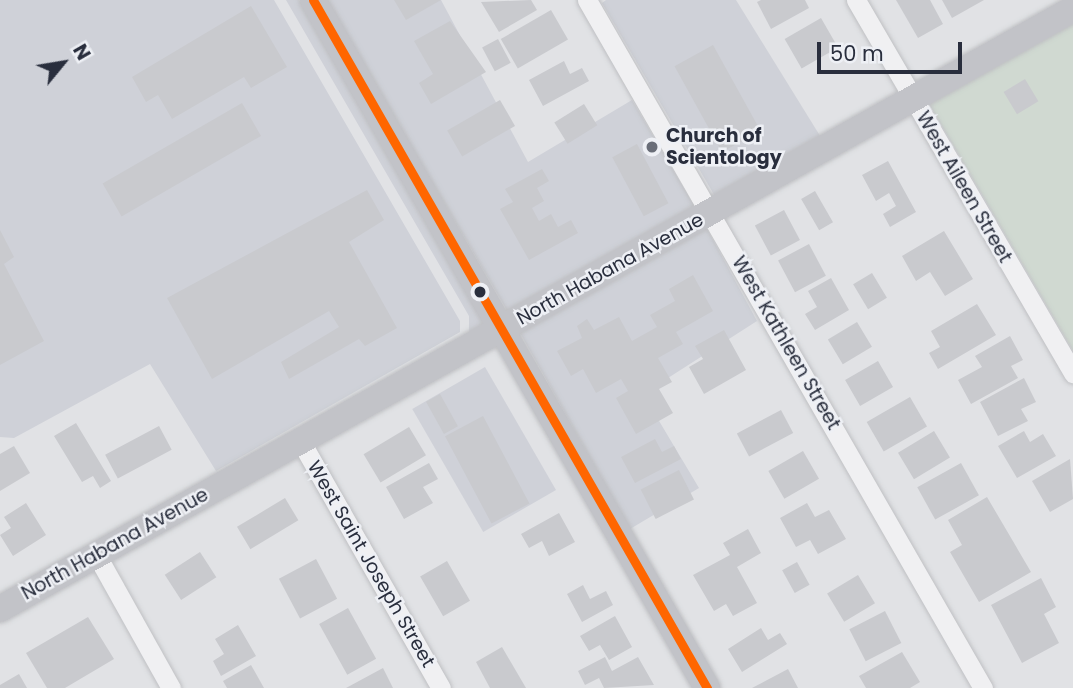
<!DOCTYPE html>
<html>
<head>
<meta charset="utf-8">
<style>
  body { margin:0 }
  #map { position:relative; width:1073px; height:688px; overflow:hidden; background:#e1e2e5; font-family:Poppins,sans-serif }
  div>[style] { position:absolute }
  .built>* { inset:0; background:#cfd1d8; transform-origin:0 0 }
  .green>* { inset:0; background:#d0d9d1 }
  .building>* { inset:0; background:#c9cace; transform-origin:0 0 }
  .roads { filter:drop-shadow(0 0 2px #bfc0c3) drop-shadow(0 0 2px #bfc0c3) }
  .street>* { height:19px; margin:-9.5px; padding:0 9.5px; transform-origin:9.5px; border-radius:9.5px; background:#f0f0f2 }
  .secondary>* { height:26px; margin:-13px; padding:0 13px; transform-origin:13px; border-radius:13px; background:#c2c3c8 }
  .bus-1>* { height:9px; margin:-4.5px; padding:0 4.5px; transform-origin:4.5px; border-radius:4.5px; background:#f60 }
  .dots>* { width:19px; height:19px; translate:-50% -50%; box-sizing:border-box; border:4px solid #eef0f5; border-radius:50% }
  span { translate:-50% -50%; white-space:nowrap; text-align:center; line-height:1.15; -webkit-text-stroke:5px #eef0f5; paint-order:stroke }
  .poi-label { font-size:19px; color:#292e3d; font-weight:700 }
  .left { translate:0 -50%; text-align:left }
  .street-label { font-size:19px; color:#292e3d }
  .north { position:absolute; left:28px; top:28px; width:70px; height:70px; -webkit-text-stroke:5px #eef0f5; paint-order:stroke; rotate:60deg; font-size:19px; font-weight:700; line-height:28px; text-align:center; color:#292e3d }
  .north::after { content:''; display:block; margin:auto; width:24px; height:32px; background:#292e3d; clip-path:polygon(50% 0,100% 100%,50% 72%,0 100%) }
  .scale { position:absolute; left:817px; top:42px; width:145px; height:32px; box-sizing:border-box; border:4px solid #292e3d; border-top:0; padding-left:9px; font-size:21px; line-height:24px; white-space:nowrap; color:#292e3d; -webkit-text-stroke:5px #eef0f5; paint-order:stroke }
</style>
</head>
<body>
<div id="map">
  <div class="built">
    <i style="clip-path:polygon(0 0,274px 0,460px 321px,460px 332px,216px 471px,150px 364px,14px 438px,0 437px)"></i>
    <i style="clip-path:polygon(286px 0,299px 0,489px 325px,469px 332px,469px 316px)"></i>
    <i style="clip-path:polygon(326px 0,441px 0,528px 162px,632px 100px,696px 209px,509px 314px)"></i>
    <i style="clip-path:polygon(606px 0,736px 0,822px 139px,716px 198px,602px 3px)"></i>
    <i style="clip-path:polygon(706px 227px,757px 321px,643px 394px,699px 488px,630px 529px,519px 331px)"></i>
    <i style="left:485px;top:367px;width:142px;height:84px;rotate:60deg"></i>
  </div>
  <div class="green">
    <i style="clip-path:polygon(1073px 21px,1073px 351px,928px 102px)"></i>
  </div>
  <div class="building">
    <i style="clip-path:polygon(394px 0,441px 0,406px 20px)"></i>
    <i style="clip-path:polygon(531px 0,537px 10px,499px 32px,481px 2px)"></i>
    <i style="clip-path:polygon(761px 0,805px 0,809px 8px,771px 29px,757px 2px)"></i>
    <i style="clip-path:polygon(896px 0,930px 0,943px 24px,918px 38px)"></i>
    <i style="clip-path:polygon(942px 0,984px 0,952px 18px)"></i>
    <i style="clip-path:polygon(251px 6px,287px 67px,251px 88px,244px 77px,172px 119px,158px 95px,146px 102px,132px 77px)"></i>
    <i style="left:551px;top:10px;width:34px;height:58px;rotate:60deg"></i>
    <i style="left:821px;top:18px;width:34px;height:42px;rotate:60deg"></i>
    <i style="clip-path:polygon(450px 21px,486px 72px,431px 104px,419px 83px,433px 74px,414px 41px)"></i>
    <i style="left:498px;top:39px;width:27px;height:18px;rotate:62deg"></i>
    <i style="left:713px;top:45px;width:98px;height:44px;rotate:61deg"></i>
    <i style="clip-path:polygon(564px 61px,570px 74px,582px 68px,589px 81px,543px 106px,529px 80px)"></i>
    <i style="left:1025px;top:79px;width:26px;height:25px;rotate:59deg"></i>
    <i style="left:500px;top:100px;width:30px;height:61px;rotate:60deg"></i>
    <i style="left:242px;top:103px;width:38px;height:161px;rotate:60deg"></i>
    <i style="left:584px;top:104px;width:25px;height:35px;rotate:58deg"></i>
    <i style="left:637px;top:144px;width:67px;height:28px;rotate:62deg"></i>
    <i style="clip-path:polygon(888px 161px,916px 212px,890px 227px,883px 214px,896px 206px,889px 193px,876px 201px,862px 175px)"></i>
    <i style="clip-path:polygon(542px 169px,549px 181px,537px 188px,544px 201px,532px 208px,539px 221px,551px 214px,558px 227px,571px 220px,578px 233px,529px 260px,500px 209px,513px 202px,505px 189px)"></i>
    <i style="clip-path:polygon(367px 190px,384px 220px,349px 242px,397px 328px,365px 346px,359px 339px,289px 379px,281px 362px,339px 327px,329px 311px,212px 379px,167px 298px)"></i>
    <i style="left:815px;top:191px;width:36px;height:16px;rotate:60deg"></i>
    <i style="left:784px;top:210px;width:34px;height:33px;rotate:62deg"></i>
    <i style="clip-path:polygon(0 230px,14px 257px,4px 264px,44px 341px,0 365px)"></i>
    <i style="clip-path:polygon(944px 231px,973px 279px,945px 296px,930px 272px,916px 281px,902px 256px)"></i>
    <i style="left:809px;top:244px;width:36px;height:35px;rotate:62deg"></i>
    <i style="left:872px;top:273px;width:29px;height:22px;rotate:59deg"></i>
    <i style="clip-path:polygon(693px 275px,713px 311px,676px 332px,683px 344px,658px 358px,672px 382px,659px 389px,673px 413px,636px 434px,616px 398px,628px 391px,621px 379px,596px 393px,583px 369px,571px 376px,557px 351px,582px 338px,577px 326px,587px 319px,594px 330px,619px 317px,632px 341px,657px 327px,650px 315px,675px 301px,669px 289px)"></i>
    <i style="clip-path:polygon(831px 278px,849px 310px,815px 330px,805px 314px,817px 307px,808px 291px)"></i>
    <i style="clip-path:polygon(977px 304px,996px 335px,938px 369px,929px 353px,940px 347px,931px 331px)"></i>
    <i style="left:857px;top:322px;width:29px;height:34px;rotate:59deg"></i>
    <i style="clip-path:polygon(724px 330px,746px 370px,704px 394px,689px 367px,703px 359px,695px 346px)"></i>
    <i style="clip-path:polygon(1010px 336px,1023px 360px,1011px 366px,1018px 378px,971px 404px,958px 380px,982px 367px,975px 356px)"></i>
    <i style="left:878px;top:361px;width:30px;height:38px;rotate:60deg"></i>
    <i style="clip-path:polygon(1024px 378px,1036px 402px,1021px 409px,1028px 421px,998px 436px,980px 402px)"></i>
    <i style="left:440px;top:394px;width:37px;height:16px;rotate:61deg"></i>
    <i style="left:910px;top:397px;width:34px;height:50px;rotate:60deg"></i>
    <i style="left:781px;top:410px;width:26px;height:50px;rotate:62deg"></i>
    <i style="left:483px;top:416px;width:99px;height:43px;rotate:62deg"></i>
    <i style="clip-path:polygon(76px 423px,111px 481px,100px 488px,93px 476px,82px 482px,54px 436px)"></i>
    <i style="left:159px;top:426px;width:27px;height:61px;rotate:62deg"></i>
    <i style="left:409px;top:427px;width:33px;height:53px;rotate:59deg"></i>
    <i style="left:934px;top:431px;width:31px;height:42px;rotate:59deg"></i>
    <i style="clip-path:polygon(1024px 431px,1030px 442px,1043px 434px,1056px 456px,1017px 478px,998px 446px)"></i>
    <i style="clip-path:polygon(655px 439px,662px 452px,674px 446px,681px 459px,635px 483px,621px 457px)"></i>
    <i style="clip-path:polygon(14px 446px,30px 473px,0 491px,0 454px)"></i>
    <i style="left:803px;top:451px;width:32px;height:40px;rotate:60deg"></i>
    <i style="clip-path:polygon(1070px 459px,1073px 499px,1050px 512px,1032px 481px)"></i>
    <i style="clip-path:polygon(429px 463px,438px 479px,423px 487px,433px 503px,404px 519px,386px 487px)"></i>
    <i style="left:961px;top:463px;width:37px;height:50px;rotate:61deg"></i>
    <i style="left:679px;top:470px;width:33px;height:43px;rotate:63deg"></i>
    <i style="clip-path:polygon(987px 497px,1031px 572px,979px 602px,950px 552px,962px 545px,948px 520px)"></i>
    <i style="left:285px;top:498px;width:26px;height:56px;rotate:59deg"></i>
    <i style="clip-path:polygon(26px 503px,46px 535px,13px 556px,0 535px,11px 528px,4px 517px)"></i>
    <i style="clip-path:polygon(807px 503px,815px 517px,829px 510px,846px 539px,818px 554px,810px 540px,796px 547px,780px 518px)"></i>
    <i style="clip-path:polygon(559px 513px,575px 542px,549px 556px,542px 541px,529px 548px,521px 534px)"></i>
    <i style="clip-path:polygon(748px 529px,761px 553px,737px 567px,757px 603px,733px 616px,726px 604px,714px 611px,693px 575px,730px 555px,723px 543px)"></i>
    <i style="left:200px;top:552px;width:30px;height:42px;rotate:57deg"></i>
    <i style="left:316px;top:559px;width:45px;height:42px;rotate:62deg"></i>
    <i style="left:447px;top:561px;width:46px;height:31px;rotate:60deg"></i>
    <i style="left:797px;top:562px;width:26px;height:17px;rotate:61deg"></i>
    <i style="left:858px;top:575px;width:33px;height:36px;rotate:59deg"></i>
    <i style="clip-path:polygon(1041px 578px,1056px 607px,1044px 614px,1059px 643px,1022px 663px,991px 605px)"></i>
    <i style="clip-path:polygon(583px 585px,590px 599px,606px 591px,613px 605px,582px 622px,567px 594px)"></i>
    <i style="left:348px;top:608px;width:58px;height:33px;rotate:61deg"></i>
    <i style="left:885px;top:611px;width:36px;height:40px;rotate:63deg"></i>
    <i style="clip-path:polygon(615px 616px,632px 647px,609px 660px,600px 645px,589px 651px,580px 636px)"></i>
    <i style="clip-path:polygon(88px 617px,114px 659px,65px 688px,47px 688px,26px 653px)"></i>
    <i style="clip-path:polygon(238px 625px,256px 656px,221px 676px,213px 661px,224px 654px,215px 639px)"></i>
    <i style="clip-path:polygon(761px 628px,768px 640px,780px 633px,787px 644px,742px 672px,728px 649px)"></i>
    <i style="clip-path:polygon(502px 647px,526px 688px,490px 688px,476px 662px)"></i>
    <i style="clip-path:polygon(902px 652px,920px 682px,910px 688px,866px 688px,859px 676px)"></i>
    <i style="clip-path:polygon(605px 657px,612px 671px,638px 657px,654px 685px,604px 688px,599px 678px,585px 685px,578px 671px)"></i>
    <i style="clip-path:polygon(251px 665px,264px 688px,227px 688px,223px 681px)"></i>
    <i style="clip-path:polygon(383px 668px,393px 688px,346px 688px)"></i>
    <i style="clip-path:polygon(788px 669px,798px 688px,752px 688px)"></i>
    <i style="clip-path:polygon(19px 674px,27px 688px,0 688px,0 685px)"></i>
  </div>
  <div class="roads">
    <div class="street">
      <i style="left:587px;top:0;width:794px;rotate:60.08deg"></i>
      <i style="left:856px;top:0;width:432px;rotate:59.8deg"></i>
      <i style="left:300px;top:440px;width:285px;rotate:60.4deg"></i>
      <i style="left:96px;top:554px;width:154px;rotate:60.8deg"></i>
    </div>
    <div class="secondary">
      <i style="left:313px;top:0;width:793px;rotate:60.2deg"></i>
      <i style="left:0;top:609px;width:1229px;rotate:-29.21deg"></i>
    </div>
  </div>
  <div class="bus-1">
    <i style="left:313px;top:0;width:793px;rotate:60.2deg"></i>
  </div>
  <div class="dots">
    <i style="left:652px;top:147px;background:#696d78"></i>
    <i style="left:480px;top:292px;background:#292e3d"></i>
  </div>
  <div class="poi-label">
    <span class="left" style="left:666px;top:147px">Church of<br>Scientology</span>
  </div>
  <div class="street-label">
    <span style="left:964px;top:187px;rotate:60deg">West Aileen Street</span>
    <span style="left:610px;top:269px;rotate:-29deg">North Habana Avenue</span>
    <span style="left:786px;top:343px;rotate:60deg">West Kathleen Street</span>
    <span style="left:115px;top:544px;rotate:-29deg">North Habana Avenue</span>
    <span style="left:371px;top:564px;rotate:60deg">West Saint Joseph Street</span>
  </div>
  <div class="north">N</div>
  <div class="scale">50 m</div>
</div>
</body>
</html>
